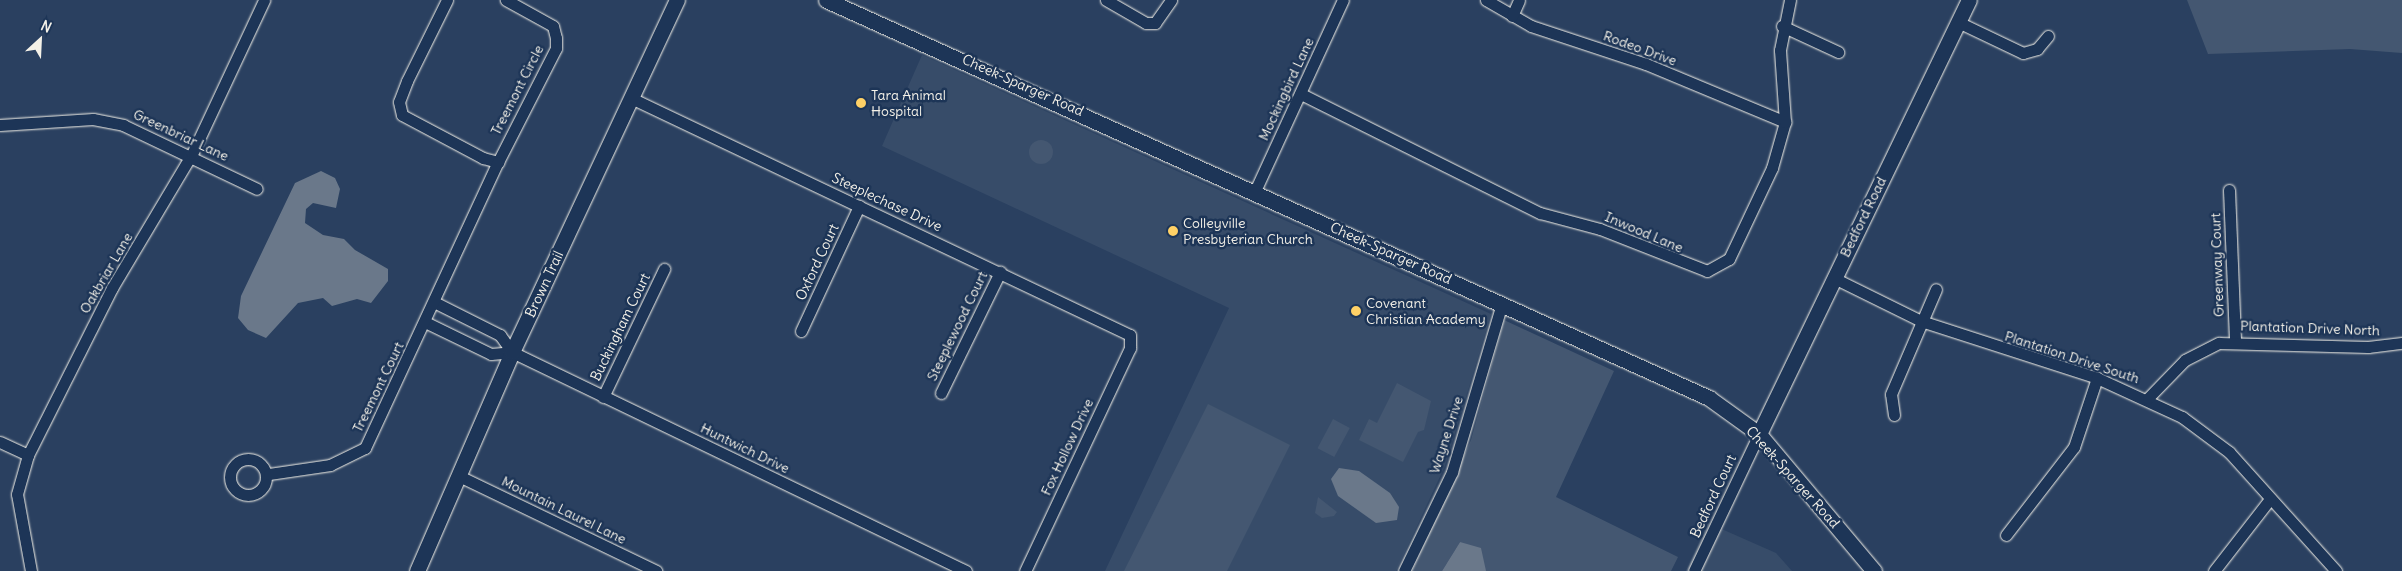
<!DOCTYPE html>
<html>
<head>
<meta charset="utf-8">
<style>
  body { margin:0 }
  #map { position:relative; width:2402px; height:571px; overflow:hidden; background:#2a4060; font-family:Delius,sans-serif }
  div>[style] { position:absolute }
  .built>* { inset:0; background:#374c69 }
  .green>* { inset:0; background:#445771; transform-origin:0 0 }
  .round { border-radius:50% }
  .water>* { inset:0; background:#6a788a }
  .roads { filter:drop-shadow(0 0 1px #f4f1e8) drop-shadow(0 0 1px #f4f1e8) }
  .street>* { height:11px; margin:-5.5px; padding:0 5.5px; transform-origin:5.5px; border-radius:5.5px; background:#1d3557 }
  .street>.ring { margin:-5.5px; padding:0; box-sizing:content-box; background:none; border:11px solid #1d3557; border-radius:50% }
  .secondary>* { height:15px; margin:-7.5px; padding:0 7.5px; transform-origin:7.5px; border-radius:7.5px; background:#1d3557 }
  .dots>* { width:14px; height:14px; translate:-50% -50%; box-sizing:border-box; border:2px solid #1d3557; border-radius:50% }
  span { translate:-50% -50%; white-space:nowrap; text-align:center; line-height:1.15; -webkit-text-stroke:5px #1d3557; paint-order:stroke }
  .street-label { font-size:14px; color:#f4f1e8 }
  .poi-label { font-size:14px; color:#f4f1e8 }
  .left { translate:0 -50%; text-align:left }
  .north { position:absolute; left:15px; top:15px; width:50px; height:50px; -webkit-text-stroke:4px #1d3557; paint-order:stroke; rotate:25deg; font-size:14px; font-weight:700; line-height:20px; text-align:center; color:#f4f1e8 }
  .north::after { content:''; display:block; margin:auto; width:18px; height:22px; background:#f4f1e8; clip-path:polygon(50% 0,100% 100%,50% 72%,0 100%) }
</style>
</head>
<body>
<div id="map">
  <div class="built">
    <i style="clip-path:polygon(922px 55px,1491px 314px,1445px 466px,1396px 571px,1105px 571px,1229px 308px,882px 146px)"></i>
    <i style="clip-path:polygon(1708px 523px,1776px 553px,1792px 571px,1686px 571px)"></i>
  </div>
  <div class="green">
    <i style="clip-path:polygon(2187px 0,2402px 0,2402px 53px,2350px 49px,2208px 54px)"></i>
    <i class="round" style="left:1029px;top:140px;width:24px;height:24px"></i>
    <i style="clip-path:polygon(1504px 320px,1614px 371px,1556px 497px,1678px 557px,1671px 571px,1486px 571px,1460px 542px,1442px 571px,1412px 571px,1471px 440px)"></i>
    <i style="clip-path:polygon(1397px 383px,1431px 401px,1424px 430px,1418px 432px,1403px 462px,1359px 440px,1369px 419px,1377px 423px)"></i>
    <i style="clip-path:polygon(1208px 404px,1290px 445px,1227px 571px,1124px 571px)"></i>
    <i style="left:1333px;top:419px;width:19px;height:33px;rotate:28deg"></i>
    <i style="clip-path:polygon(1318px 497px,1337px 512px,1334px 516px,1322px 518px,1315px 513px)"></i>
  </div>
  <div class="water">
    <i style="clip-path:polygon(321px 171px,335px 178px,340px 189px,336px 208px,313px 203px,306px 209px,305px 223px,323px 235px,344px 239px,355px 250px,388px 269px,388px 281px,371px 303px,357px 299px,332px 306px,323px 298px,298px 303px,266px 338px,248px 330px,238px 318px,241px 296px,295px 183px)"></i>
    <i style="clip-path:polygon(1339px 468px,1359px 471px,1390px 493px,1399px 507px,1397px 520px,1376px 523px,1338px 496px,1331px 479px)"></i>
    <i style="clip-path:polygon(1460px 542px,1481px 548px,1486px 571px,1442px 571px)"></i>
  </div>
  <div class="roads">
    <div class="street">
      <i style="left:447px;top:0;width:90px;rotate:116.3deg"></i>
      <i style="left:407px;top:81px;width:22px;rotate:111deg"></i>
      <i style="left:399px;top:102px;width:13px;rotate:77deg"></i>
      <i style="left:402px;top:115px;width:92px;rotate:28deg"></i>
      <i style="left:483px;top:158px;width:16px;rotate:15deg"></i>
      <i style="left:498px;top:162px;width:128px;rotate:-63deg"></i>
      <i style="left:556px;top:48px;width:10px;rotate:-90deg"></i>
      <i style="left:556px;top:38px;width:12px;rotate:-104deg"></i>
      <i style="left:553px;top:26px;width:54px;rotate:-151deg"></i>
      <i style="left:1106px;top:0;width:46px;rotate:29.9deg"></i>
      <i style="left:1146px;top:23px;width:9px"></i>
      <i style="left:1155px;top:23px;width:28px;rotate:-55deg"></i>
      <i style="left:1486px;top:0;width:52px;rotate:30deg"></i>
      <i style="left:1531px;top:26px;width:121px;rotate:18.3deg"></i>
      <i style="left:1646px;top:64px;width:151px;rotate:22.6deg"></i>
      <i style="left:1512px;top:16px;width:17px;rotate:-66deg"></i>
      <i style="left:1958px;top:22px;width:72px;rotate:25.5deg"></i>
      <i style="left:2023px;top:53px;width:15px;rotate:-16deg"></i>
      <i style="left:2037px;top:49px;width:17px;rotate:-50deg"></i>
      <i style="left:1782px;top:26px;width:62px;rotate:24.9deg"></i>
      <i style="left:1301px;top:94px;width:267px;rotate:26.5deg"></i>
      <i style="left:1540px;top:213px;width:62px;rotate:14.9deg"></i>
      <i style="left:1600px;top:229px;width:115px;rotate:21.4deg"></i>
      <i style="left:1707px;top:271px;width:25px;rotate:-29deg"></i>
      <i style="left:1729px;top:259px;width:101px;rotate:-64.7deg"></i>
      <i style="left:1772px;top:168px;width:48px;rotate:-74.2deg"></i>
      <i style="left:1785px;top:122px;width:72px;rotate:-94deg"></i>
      <i style="left:1780px;top:50px;width:51px;rotate:-78.7deg"></i>
      <i style="left:631px;top:98px;width:552px;rotate:25.41deg"></i>
      <i style="left:1130px;top:335px;width:13px;rotate:90deg"></i>
      <i style="left:1130px;top:348px;width:246px;rotate:115.2deg"></i>
      <i style="left:0;top:125px;width:93px;rotate:-3.7deg"></i>
      <i style="left:93px;top:119px;width:31px;rotate:11deg"></i>
      <i style="left:123px;top:125px;width:148px;rotate:25.5deg"></i>
      <i style="left:2229px;top:190px;width:150px;rotate:87.7deg"></i>
      <i style="left:1255px;top:191px;width:210px;rotate:-65.3deg"></i>
      <i style="left:1834px;top:278px;width:97px;rotate:26.3deg"></i>
      <i style="left:1921px;top:321px;width:185px;rotate:17.9deg"></i>
      <i style="left:2097px;top:378px;width:94px;rotate:24.6deg"></i>
      <i style="left:2182px;top:417px;width:59px;rotate:36.7deg"></i>
      <i style="left:2229px;top:452px;width:160px;rotate:48deg"></i>
      <i style="left:434px;top:302px;width:74px;rotate:26.6deg"></i>
      <i style="left:500px;top:335px;width:21px;rotate:55deg"></i>
      <i style="left:512px;top:352px;width:504px;rotate:25.75deg"></i>
      <i style="left:425px;top:322px;width:73px;rotate:25.9deg"></i>
      <i style="left:491px;top:354px;width:21px;rotate:-5deg"></i>
      <i style="left:801px;top:331px;width:138px;rotate:-65.1deg"></i>
      <i style="left:941px;top:393px;width:135px;rotate:-64deg"></i>
      <i style="left:603px;top:397px;width:142px;rotate:-64.5deg"></i>
      <i style="left:2148px;top:398px;width:53px;rotate:-45.8deg"></i>
      <i style="left:2185px;top:360px;width:38px;rotate:-27deg"></i>
      <i style="left:2219px;top:343px;width:149px;rotate:1.5deg"></i>
      <i style="left:2368px;top:347px;width:34px;rotate:-7deg"></i>
      <i style="left:1894px;top:415px;width:21px;rotate:-98deg"></i>
      <i style="left:1891px;top:394px;width:114px;rotate:-66.8deg"></i>
      <i style="left:0;top:442px;width:31px;rotate:25deg"></i>
      <i class="ring" style="left:230px;top:459px;width:25px;height:25px"></i>
      <i style="left:269px;top:474px;width:62px;rotate:-8.4deg"></i>
      <i style="left:330px;top:465px;width:39px;rotate:-26deg"></i>
      <i style="left:365px;top:448px;width:315px;rotate:-65.1deg"></i>
      <i style="left:459px;top:476px;width:219px;rotate:25.7deg"></i>
      <i style="left:2006px;top:535px;width:111px;rotate:-52.3deg"></i>
      <i style="left:2074px;top:447px;width:73px;rotate:-71.6deg"></i>
      <i style="left:31px;top:571px;width:78px;rotate:-100.3deg"></i>
      <i style="left:17px;top:494px;width:41px;rotate:-74.2deg"></i>
      <i style="left:28px;top:455px;width:187px;rotate:-63.3deg"></i>
      <i style="left:112px;top:288px;width:156px;rotate:-59.2deg"></i>
      <i style="left:192px;top:154px;width:170px;rotate:-64.9deg"></i>
      <i style="left:1404px;top:571px;width:110px;rotate:-64.1deg"></i>
      <i style="left:1452px;top:472px;width:176px;rotate:-73.5deg"></i>
      <i style="left:1694px;top:571px;width:152px;rotate:-64.6deg"></i>
      <i style="left:2214px;top:571px;width:91px;rotate:-52.1deg"></i>
    </div>
    <div class="secondary">
      <i style="left:826px;top:0;width:969px;rotate:24.26deg"></i>
      <i style="left:1709px;top:398px;width:62px;rotate:35.8deg"></i>
      <i style="left:1759px;top:434px;width:179px;rotate:50deg"></i>
      <i style="left:1759px;top:434px;width:482px;rotate:-64.2deg"></i>
      <i style="left:417px;top:571px;width:239px;rotate:-66.5deg"></i>
      <i style="left:512px;top:352px;width:389px;rotate:-64.9deg"></i>
    </div>
  </div>
  <div class="dots">
    <i style="left:861px;top:103px;background:#ffd166"></i>
    <i style="left:1173px;top:231px;background:#ffd166"></i>
    <i style="left:1356px;top:311px;background:#ffd166"></i>
  </div>
  <div class="street-label">
    <span style="left:1640px;top:48px;rotate:20deg">Rodeo Drive</span>
    <span style="left:1023px;top:85px;rotate:24deg">Cheek-Sparger Road</span>
    <span style="left:1286px;top:89px;rotate:-65deg">Mockingbird Lane</span>
    <span style="left:517px;top:90px;rotate:-63deg">Treemont Circle</span>
    <span style="left:181px;top:135px;rotate:25deg">Greenbriar Lane</span>
    <span style="left:887px;top:202px;rotate:25deg">Steeplechase Drive</span>
    <span style="left:1863px;top:217px;rotate:-64deg">Bedford Road</span>
    <span style="left:1644px;top:232px;rotate:23deg">Inwood Lane</span>
    <span style="left:1391px;top:253px;rotate:24deg">Cheek-Sparger Road</span>
    <span style="left:817px;top:262px;rotate:-65deg">Oxford Court</span>
    <span style="left:2217px;top:265px;rotate:-92deg">Greenway Court</span>
    <span style="left:106px;top:273px;rotate:-60deg">Oakbriar Lane</span>
    <span style="left:544px;top:284px;rotate:-65deg">Brown Trail</span>
    <span style="left:957px;top:326px;rotate:-64deg">Steeplewood Court</span>
    <span style="left:620px;top:327px;rotate:-64deg">Buckingham Court</span>
    <span style="left:2310px;top:328px;rotate:2deg">Plantation Drive North</span>
    <span style="left:2072px;top:357px;rotate:18deg">Plantation Drive South</span>
    <span style="left:378px;top:387px;rotate:-64deg">Treemont Court</span>
    <span style="left:1446px;top:435px;rotate:-72deg">Wayne Drive</span>
    <span style="left:1067px;top:447px;rotate:-65deg">Fox Hollow Drive</span>
    <span style="left:745px;top:448px;rotate:26deg">Huntwich Drive</span>
    <span style="left:1793px;top:477px;rotate:48deg">Cheek-Sparger Road</span>
    <span style="left:1713px;top:496px;rotate:-65deg">Bedford Court</span>
    <span style="left:564px;top:510px;rotate:26deg">Mountain Laurel Lane</span>
  </div>
  <div class="poi-label">
    <span class="left" style="left:871px;top:103px">Tara Animal<br>Hospital</span>
    <span class="left" style="left:1183px;top:231px">Colleyville<br>Presbyterian Church</span>
    <span class="left" style="left:1366px;top:311px">Covenant<br>Christian Academy</span>
  </div>
  <div class="north">N</div>
</div>
</body>
</html>
